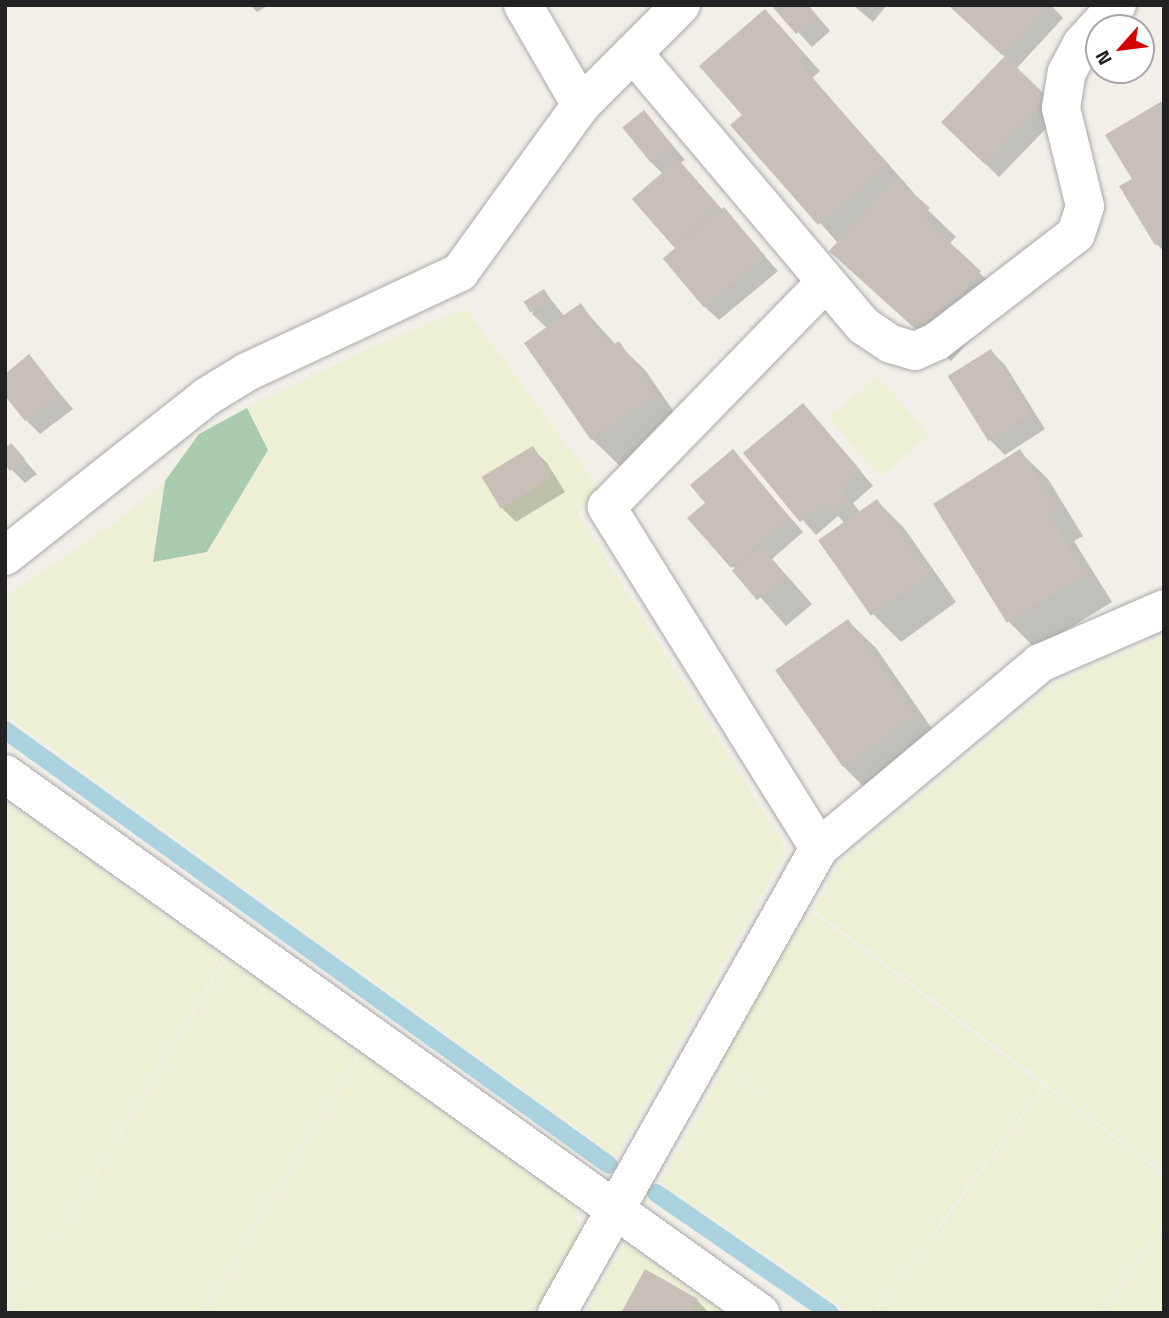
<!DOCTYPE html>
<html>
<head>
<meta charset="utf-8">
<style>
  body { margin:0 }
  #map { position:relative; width:1169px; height:1318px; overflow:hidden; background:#f2efe9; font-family:"Titillium Web",sans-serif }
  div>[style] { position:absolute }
  .farmland>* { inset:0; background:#eef0d5; transform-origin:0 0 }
  .cemetery>* { inset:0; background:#aacbaf }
  .shadow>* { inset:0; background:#0003 }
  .stream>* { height:18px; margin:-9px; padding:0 9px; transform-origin:9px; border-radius:9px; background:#aad3df }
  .building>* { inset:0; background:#c7bfb8; transform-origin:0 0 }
  .roads { filter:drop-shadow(0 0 2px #a9a9a9) drop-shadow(0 0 2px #a9a9a9) }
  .minor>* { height:38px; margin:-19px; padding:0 19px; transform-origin:19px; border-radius:19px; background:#fff }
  span { translate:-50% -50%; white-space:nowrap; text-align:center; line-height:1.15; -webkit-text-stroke:5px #fff; paint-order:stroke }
  .frame { position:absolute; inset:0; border:7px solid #222; pointer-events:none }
  .north { position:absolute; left:1085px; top:14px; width:70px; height:70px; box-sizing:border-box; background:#fff; border:2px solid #a7a7a7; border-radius:50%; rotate:242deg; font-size:19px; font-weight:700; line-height:28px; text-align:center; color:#222 }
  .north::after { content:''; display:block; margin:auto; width:24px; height:32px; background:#d40000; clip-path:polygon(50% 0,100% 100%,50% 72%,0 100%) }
</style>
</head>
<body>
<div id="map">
  <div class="farmland">
    <div style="clip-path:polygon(465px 308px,598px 487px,578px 514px,787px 850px,616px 1157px,5px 715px,5px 596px,124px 516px,163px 483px,152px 562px,207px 553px,269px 449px,248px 407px,355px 355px)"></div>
    <div style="left:877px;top:376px;width:78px;height:64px;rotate:49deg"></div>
    <div style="clip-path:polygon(1164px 636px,1164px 1173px,814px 910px,838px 864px,1053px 684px)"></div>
    <div style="clip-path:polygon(5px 802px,224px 958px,11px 1313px,5px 1313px)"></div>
    <div style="left:812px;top:912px;width:289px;height:175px;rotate:37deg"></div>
    <div style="clip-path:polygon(226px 959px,358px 1054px,202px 1313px,12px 1313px)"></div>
    <div style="clip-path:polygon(360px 1054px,574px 1207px,580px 1233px,534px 1313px,204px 1313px)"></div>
    <div style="clip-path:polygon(725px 1066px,939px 1226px,874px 1313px,850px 1313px,660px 1182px)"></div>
    <div style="clip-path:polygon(1045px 1086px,1164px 1176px,1164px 1225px,1098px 1313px,876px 1313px)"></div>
    <div style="clip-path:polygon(1164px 1228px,1164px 1313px,1101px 1313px)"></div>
    <div style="clip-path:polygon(625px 1243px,723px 1313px,584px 1313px)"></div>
  </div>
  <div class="cemetery">
    <div style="clip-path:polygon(247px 408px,268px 450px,207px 552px,153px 562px,165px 481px,199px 434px)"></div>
  </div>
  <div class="shadow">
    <div style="clip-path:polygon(250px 5px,269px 5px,257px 12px)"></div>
    <div style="clip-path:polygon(773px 5px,808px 5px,830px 31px,812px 47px)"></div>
    <div style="clip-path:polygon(853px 5px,887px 5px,873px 22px)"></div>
    <div style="clip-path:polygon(950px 5px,1051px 5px,1063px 18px,1016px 69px,1061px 113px,999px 177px,943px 122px,1006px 58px)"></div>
    <div style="clip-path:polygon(779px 25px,820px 71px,812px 78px,914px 193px,912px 195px,956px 237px,949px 244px,1007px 299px,951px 361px,832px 251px,838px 243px,733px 125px,744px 115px)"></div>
    <div style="clip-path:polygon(1164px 102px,1164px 251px,1156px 244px,1134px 179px)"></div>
    <div style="clip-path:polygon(644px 112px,685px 160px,680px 163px,778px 271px,719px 320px,705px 307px,673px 245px,663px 174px,651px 162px)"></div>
    <div style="clip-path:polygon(544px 291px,565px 317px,581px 306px,616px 345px,618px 344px,646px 371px,682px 424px,620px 466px,592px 439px,548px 329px,532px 314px)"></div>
    <div style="clip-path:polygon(991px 351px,1005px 365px,1045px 429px,1005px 455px,991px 441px)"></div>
    <div style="clip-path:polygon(29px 357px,73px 409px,40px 434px,26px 420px)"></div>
    <div style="clip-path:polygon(816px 419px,873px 486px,853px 503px,860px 512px,877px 501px,904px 528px,956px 602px,901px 642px,873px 614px,845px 523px,838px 516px,816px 535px,745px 454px)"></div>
    <div style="clip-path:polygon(11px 445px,37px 474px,25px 483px,11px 469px)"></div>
    <div style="clip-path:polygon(533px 449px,547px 463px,565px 492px,516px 522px,502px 508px)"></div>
    <div style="clip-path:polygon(733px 452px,803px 532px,772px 559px,812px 604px,786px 626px,690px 518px,707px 504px)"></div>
    <div style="clip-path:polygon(1020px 452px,1048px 479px,1083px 536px,1074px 541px,1112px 602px,1036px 649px,1009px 622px)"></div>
    <div style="clip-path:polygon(848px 621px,876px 648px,942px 743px,870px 793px,843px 766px)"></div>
    <div style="clip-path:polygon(697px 1300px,709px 1313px,623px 1313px)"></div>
  </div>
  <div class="stream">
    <div style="left:5px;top:730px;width:744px;rotate:35.76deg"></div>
    <div style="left:656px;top:1193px;width:211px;rotate:34.6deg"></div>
  </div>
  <div class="building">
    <div style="clip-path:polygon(771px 5px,808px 5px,817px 16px,796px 34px)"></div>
    <div style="clip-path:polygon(948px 5px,1048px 5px,1002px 55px)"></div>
    <div style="clip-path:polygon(765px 9px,807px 57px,800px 63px,888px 165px,818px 225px,730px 125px,742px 115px,699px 66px)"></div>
    <div style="left:1005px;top:56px;width:60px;height:92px;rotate:44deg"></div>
    <div style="clip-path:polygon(1164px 100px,1164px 240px,1155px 245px,1119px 186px,1132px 179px,1105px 135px)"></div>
    <div style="left:644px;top:110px;width:45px;height:28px;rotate:51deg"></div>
    <div style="left:678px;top:159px;width:62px;height:61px;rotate:49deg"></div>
    <div style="clip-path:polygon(896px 178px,930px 208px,922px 217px,981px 271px,922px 335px,829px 251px)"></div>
    <div style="left:724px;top:207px;width:64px;height:80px;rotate:50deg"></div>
    <div style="left:544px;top:289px;width:13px;height:24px;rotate:58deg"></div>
    <div style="clip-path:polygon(581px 303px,610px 347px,619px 341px,656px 395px,591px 440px,524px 343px)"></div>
    <div style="left:991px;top:349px;width:77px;height:51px;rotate:58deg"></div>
    <div style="clip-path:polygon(29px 354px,60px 394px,25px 421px,5px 396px,5px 374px)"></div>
    <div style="clip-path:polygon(803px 403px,861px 471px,840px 488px,848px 498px,831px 512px,823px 503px,800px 522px,743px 453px)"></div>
    <div style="clip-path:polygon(11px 443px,25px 459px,10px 471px,5px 464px,5px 448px)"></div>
    <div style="left:533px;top:446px;width:37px;height:60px;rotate:59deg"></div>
    <div style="clip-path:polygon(733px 449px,790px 518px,731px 568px,687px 518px,705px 503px,690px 485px)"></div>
    <div style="clip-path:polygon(1020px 449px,1057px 508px,1048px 514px,1086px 574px,1007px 623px,933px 504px)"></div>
    <div style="left:877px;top:499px;width:92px;height:72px;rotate:55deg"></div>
    <div style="left:761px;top:546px;width:39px;height:38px;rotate:50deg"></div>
    <div style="left:848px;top:619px;width:118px;height:89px;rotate:55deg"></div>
    <div style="clip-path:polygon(645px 1269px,698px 1299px,691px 1313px,621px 1313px)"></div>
  </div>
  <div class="roads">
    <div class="minor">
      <div style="left:523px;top:5px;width:116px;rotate:59.9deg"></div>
      <div style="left:633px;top:53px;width:358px;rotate:49.8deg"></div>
      <div style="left:864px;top:326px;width:32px;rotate:34deg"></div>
      <div style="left:891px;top:344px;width:25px;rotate:16deg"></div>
      <div style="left:915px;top:351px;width:24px;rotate:-24deg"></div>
      <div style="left:937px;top:341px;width:175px;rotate:-37.6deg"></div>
      <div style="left:1076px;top:234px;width:29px;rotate:-72deg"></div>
      <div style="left:1085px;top:206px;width:101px;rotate:-103.8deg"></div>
      <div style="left:1061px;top:108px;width:36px;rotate:-81deg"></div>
      <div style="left:1067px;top:72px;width:32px;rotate:-62deg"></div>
      <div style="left:1082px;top:44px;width:52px;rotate:-48.1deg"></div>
      <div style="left:5px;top:556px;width:256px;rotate:-38.3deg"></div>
      <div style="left:206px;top:397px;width:48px;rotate:-31.4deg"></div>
      <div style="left:247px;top:372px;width:235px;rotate:-25.1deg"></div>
      <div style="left:460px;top:272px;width:206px;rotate:-54.1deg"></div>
      <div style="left:581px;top:105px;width:141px;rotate:-45deg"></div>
      <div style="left:5px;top:774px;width:928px;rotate:35.52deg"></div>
      <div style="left:819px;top:848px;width:402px;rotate:-121.9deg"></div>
      <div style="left:607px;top:507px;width:313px;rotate:-45.8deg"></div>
      <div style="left:557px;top:1313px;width:534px;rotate:-60.6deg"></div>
      <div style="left:819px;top:848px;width:288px;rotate:-39.9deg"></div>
      <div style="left:1040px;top:663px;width:135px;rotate:-23.5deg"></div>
    </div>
  </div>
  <div class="frame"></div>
  <div class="north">N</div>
</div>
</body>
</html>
